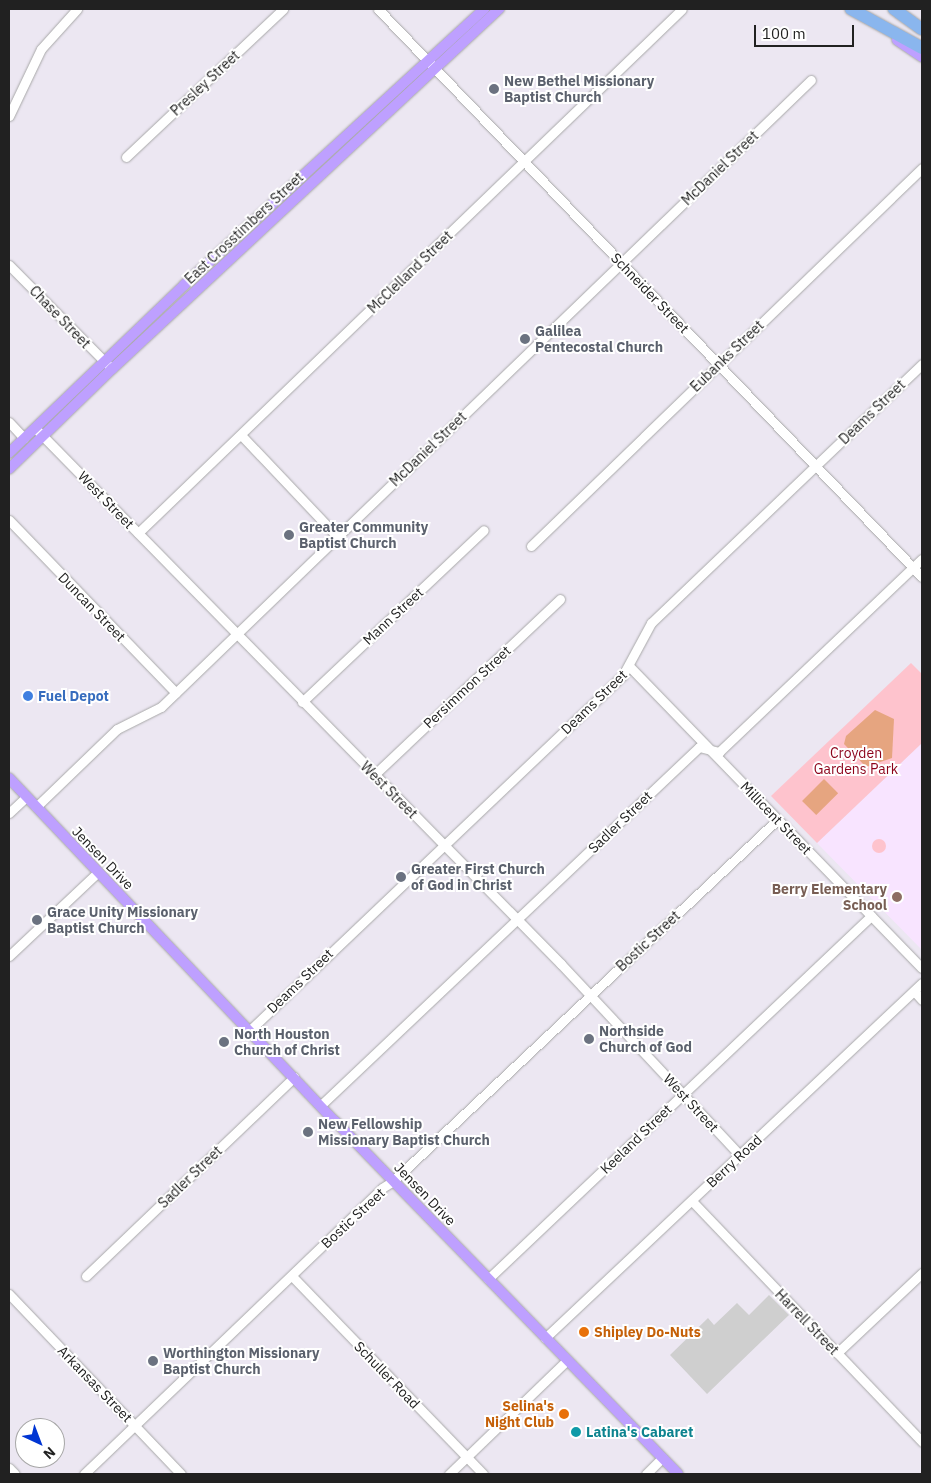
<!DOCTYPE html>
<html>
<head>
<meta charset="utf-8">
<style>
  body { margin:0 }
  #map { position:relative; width:931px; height:1483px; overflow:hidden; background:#ece7f2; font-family:"IBM Plex Sans",sans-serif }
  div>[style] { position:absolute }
  .education>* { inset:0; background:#f8e4ff }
  .religious>* { inset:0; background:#cfcfcf }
  .park>* { inset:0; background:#fec3cd }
  .round { border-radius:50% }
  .pitch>* { inset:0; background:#e6a580; transform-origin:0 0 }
  .roads { filter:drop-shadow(0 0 1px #a8a8a8) drop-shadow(0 0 1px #a8a8a8) }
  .minor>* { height:9px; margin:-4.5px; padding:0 4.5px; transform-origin:4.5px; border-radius:4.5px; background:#fff }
  .major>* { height:10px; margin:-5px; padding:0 5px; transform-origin:5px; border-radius:5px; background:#bea0ff }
  .highway>* { height:12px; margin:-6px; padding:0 6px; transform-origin:6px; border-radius:6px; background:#8ab6ee }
  .dots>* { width:14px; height:14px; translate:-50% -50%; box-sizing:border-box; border:2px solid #fff; border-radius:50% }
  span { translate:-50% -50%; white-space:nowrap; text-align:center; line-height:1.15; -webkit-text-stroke:4px #fff; paint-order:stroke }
  .worship-label { font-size:14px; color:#5b616d; font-weight:700 }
  .left { translate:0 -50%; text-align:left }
  .street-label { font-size:14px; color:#212121 }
  .shop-label { font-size:14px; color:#366cbe; font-weight:700 }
  .park-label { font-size:14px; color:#8c031a }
  .education-label { font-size:14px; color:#785e54; font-weight:700 }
  .right { translate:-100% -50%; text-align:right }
  .food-label { font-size:14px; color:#c56008; font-weight:700 }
  .culture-label { font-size:14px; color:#0d838f; font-weight:700 }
  .frame { position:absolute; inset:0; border:10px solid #212121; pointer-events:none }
  .north { position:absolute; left:15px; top:1418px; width:50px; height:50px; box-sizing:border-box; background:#fff; border:1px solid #a6a6a6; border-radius:50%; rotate:137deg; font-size:14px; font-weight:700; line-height:20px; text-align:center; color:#212121 }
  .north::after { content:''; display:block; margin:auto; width:18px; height:22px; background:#0035d3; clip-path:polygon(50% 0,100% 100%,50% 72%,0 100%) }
  .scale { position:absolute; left:754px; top:25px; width:100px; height:22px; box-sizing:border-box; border:2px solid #212121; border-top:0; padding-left:6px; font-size:15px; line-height:18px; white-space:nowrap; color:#212121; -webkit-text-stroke:4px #fff; paint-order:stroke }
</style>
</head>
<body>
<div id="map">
  <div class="education">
    <div style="clip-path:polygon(922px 743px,922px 950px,817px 843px)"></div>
  </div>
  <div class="religious">
    <div style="clip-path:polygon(769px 1295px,789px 1315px,707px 1394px,670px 1355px,708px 1318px,714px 1325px,737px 1303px,749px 1315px)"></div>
  </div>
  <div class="park">
    <div style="clip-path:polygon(911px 663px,922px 674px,922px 743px,817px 843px,771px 796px)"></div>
    <div class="round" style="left:872px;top:839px;width:14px;height:14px"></div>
  </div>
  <div class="pitch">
    <div style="clip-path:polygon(875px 710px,894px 719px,892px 758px,866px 767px,844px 744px,846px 736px)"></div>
    <div style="left:824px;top:779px;width:20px;height:31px;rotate:45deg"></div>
  </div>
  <div class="roads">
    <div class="minor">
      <div style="left:378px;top:9px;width:786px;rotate:46.24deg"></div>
      <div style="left:9px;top:116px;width:74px;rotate:-64.5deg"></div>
      <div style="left:41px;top:49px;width:54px;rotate:-48deg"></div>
      <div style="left:126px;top:157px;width:216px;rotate:-43.3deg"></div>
      <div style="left:9px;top:265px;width:142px;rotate:45.3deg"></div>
      <div style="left:9px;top:422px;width:22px;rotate:47deg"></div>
      <div style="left:35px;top:428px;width:751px;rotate:45.54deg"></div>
      <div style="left:561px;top:964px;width:262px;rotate:46.9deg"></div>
      <div style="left:241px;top:435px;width:139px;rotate:46.5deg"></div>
      <div style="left:9px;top:520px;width:240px;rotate:46deg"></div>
      <div style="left:138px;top:533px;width:755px;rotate:-43.93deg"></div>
      <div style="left:531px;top:546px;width:544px;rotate:-44.03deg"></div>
      <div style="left:630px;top:667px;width:419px;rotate:45.9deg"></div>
      <div style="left:302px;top:702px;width:250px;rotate:-43.4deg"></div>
      <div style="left:374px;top:775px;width:256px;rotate:-43.4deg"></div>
      <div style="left:36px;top:807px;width:112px;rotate:-43.9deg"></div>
      <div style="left:117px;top:729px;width:49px;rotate:-26.6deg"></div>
      <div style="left:161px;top:707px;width:903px;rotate:-43.97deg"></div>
      <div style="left:9px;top:813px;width:23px;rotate:-43deg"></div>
      <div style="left:9px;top:956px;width:122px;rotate:-43.3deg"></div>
      <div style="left:914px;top:991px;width:12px;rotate:48deg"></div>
      <div style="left:250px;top:1030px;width:515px;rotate:-43.58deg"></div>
      <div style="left:623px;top:675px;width:59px;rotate:-61.7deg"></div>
      <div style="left:651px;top:623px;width:375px;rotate:-43.7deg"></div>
      <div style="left:321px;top:1105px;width:521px;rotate:-43.44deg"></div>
      <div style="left:699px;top:747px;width:21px;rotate:14deg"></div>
      <div style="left:719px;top:752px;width:280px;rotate:-43.6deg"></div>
      <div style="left:692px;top:1201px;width:333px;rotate:46.3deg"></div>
      <div style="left:86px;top:1276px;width:288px;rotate:-43.7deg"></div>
      <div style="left:292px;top:1276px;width:275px;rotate:46deg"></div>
      <div style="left:488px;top:1279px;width:528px;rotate:-43.46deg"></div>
      <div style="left:9px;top:1294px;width:249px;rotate:46.3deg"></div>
      <div style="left:545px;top:1338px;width:518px;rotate:-43.28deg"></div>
      <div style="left:837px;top:1353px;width:117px;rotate:-43.3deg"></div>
      <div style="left:9px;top:1468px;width:8px;rotate:45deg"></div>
      <div style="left:84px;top:1474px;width:413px;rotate:-43.8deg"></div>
      <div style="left:382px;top:1188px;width:13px;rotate:-32deg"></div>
      <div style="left:393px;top:1181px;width:527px;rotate:-43.23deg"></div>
      <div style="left:449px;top:1474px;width:163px;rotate:-44deg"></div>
      <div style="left:646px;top:1474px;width:23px;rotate:-45deg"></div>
    </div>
    <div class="major">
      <div style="left:897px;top:40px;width:30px;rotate:34deg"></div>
      <div style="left:9px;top:453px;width:243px;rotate:-43.8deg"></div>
      <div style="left:184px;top:285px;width:408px;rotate:-42.6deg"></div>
      <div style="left:9px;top:469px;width:144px;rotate:-44.2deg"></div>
      <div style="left:112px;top:369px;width:529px;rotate:-42.93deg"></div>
      <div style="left:9px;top:778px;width:473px;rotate:46.5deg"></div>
      <div style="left:335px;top:1121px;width:492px;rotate:45.8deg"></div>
    </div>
    <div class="highway">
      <div style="left:851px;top:9px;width:81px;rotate:28.8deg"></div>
      <div style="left:894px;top:9px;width:34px;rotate:36deg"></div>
    </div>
  </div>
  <div class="dots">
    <div style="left:494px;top:89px;background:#6b7280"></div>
    <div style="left:525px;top:339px;background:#6b7280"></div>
    <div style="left:289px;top:535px;background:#6b7280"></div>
    <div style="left:28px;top:696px;background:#3f7fe0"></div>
    <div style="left:401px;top:877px;background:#6b7280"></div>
    <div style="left:897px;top:897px;background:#8d6e63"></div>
    <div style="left:37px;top:920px;background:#6b7280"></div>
    <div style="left:589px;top:1039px;background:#6b7280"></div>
    <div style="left:224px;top:1042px;background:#6b7280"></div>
    <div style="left:308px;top:1132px;background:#6b7280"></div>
    <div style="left:584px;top:1332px;background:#e8710a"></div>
    <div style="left:153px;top:1361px;background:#6b7280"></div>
    <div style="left:564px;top:1414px;background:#e8710a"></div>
    <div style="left:576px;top:1432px;background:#0f9aa8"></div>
  </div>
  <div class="worship-label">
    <span class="left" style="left:504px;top:89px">New Bethel Missionary<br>Baptist Church</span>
    <span class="left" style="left:535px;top:339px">Galilea<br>Pentecostal Church</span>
    <span class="left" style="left:299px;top:535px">Greater Community<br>Baptist Church</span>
    <span class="left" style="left:411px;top:877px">Greater First Church<br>of God in Christ</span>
    <span class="left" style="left:47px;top:920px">Grace Unity Missionary<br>Baptist Church</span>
    <span class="left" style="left:599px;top:1039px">Northside<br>Church of God</span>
    <span class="left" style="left:234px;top:1042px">North Houston<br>Church of Christ</span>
    <span class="left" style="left:318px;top:1132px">New Fellowship<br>Missionary Baptist Church</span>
    <span class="left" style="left:163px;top:1361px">Worthington Missionary<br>Baptist Church</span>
  </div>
  <div class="street-label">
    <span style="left:205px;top:83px;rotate:-43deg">Presley Street</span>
    <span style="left:720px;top:168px;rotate:-44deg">McDaniel Street</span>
    <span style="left:244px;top:228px;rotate:-43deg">East Crosstimbers Street</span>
    <span style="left:410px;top:272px;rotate:-44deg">McClelland Street</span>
    <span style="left:650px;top:293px;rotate:46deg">Schneider Street</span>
    <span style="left:60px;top:317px;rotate:46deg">Chase Street</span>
    <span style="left:727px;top:356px;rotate:-44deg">Eubanks Street</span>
    <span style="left:872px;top:412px;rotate:-44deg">Deams Street</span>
    <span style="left:428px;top:449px;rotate:-44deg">McDaniel Street</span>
    <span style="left:106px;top:500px;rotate:46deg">West Street</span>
    <span style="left:92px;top:607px;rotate:46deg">Duncan Street</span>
    <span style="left:393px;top:616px;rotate:-43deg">Mann Street</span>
    <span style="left:467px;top:687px;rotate:-43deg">Persimmon Street</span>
    <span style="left:594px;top:702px;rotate:-44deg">Deams Street</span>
    <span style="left:389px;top:790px;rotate:45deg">West Street</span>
    <span style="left:776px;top:818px;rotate:46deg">Millicent Street</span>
    <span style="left:620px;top:822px;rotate:-44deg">Sadler Street</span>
    <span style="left:103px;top:858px;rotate:46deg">Jensen Drive</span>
    <span style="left:648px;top:941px;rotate:-43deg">Bostic Street</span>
    <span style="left:300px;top:981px;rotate:-44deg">Deams Street</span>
    <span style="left:691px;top:1103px;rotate:47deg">West Street</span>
    <span style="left:636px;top:1139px;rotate:-44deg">Keeland Street</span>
    <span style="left:734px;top:1161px;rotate:-43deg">Berry Road</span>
    <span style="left:190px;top:1177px;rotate:-44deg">Sadler Street</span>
    <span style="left:425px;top:1194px;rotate:46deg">Jensen Drive</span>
    <span style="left:353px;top:1218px;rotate:-43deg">Bostic Street</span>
    <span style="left:807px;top:1322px;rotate:46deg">Harrell Street</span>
    <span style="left:387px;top:1375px;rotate:46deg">Schuller Road</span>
    <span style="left:95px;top:1384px;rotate:46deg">Arkansas Street</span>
  </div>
  <div class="shop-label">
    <span class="left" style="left:38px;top:696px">Fuel Depot</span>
  </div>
  <div class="park-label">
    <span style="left:856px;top:761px">Croyden<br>Gardens Park</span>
  </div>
  <div class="education-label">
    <span class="right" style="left:887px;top:897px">Berry Elementary<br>School</span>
  </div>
  <div class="food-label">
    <span class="left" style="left:594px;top:1332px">Shipley Do-Nuts</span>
    <span class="right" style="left:554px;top:1414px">Selina's<br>Night Club</span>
  </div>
  <div class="culture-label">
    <span class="left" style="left:586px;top:1432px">Latina's Cabaret</span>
  </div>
  <div class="frame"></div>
  <div class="north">N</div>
  <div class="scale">100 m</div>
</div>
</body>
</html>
